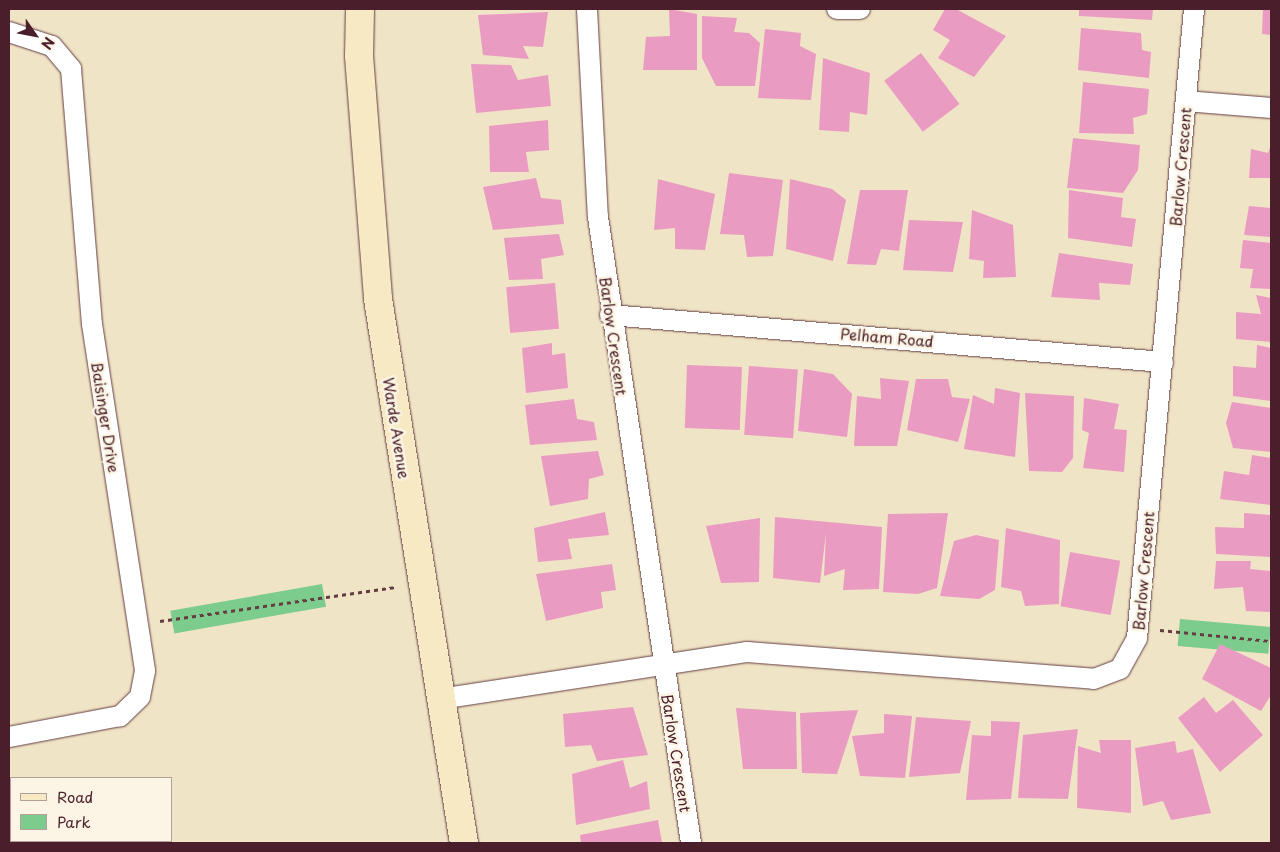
<!DOCTYPE html>
<html>
<head>
<meta charset="utf-8">
<style>
  body { margin:0 }
  #map { position:relative; width:1280px; height:852px; overflow:hidden; background:#f0e4c6; font-family:"Playpen Sans",sans-serif }
  div>[style] { position:absolute }
  .green>* { inset:0; background:#7ccc8d; transform-origin:0 0 }
  .building>* { inset:0; background:#ea9bc2; transform-origin:0 0 }
  .path>* { height:3px; margin-top:-1.5px; transform-origin:0; background:repeating-linear-gradient(90deg,#633d42 0 4px,transparent 0 8px) }
  .roads { filter:drop-shadow(0 0 1px #633d42) drop-shadow(0 0 1px #633d42) }
  .minor>* { height:20px; margin:-10px; padding:0 10px; transform-origin:10px; border-radius:10px; background:#fff }
  .secondary>* { height:28px; margin:-14px; padding:0 14px; transform-origin:14px; border-radius:14px; background:#f6e9c3 }
  span { translate:-50% -50%; white-space:nowrap; text-align:center; line-height:1.15; -webkit-text-stroke:5px #fcf5e5; paint-order:stroke }
  .street-label { font-size:15px; color:#4a1f2b }
  .frame { position:absolute; inset:0; border:10px solid #4a1f2b; pointer-events:none }
  .legend { position:absolute; left:10px; top:777px; width:162px; height:65px; box-sizing:border-box; background:#fcf5e5; border:1px solid #b59f9b; margin:0; padding:6px 9px; list-style:none; font-size:15px; color:#4a1f2b }
  .legend li { display:flex; align-items:center; gap:10px; height:25px }
  .legend b { width:25px; border:1px solid #b59f9b }
  .north { position:absolute; left:10px; top:10px; width:50px; height:50px; -webkit-text-stroke:4px #fcf5e5; paint-order:stroke; rotate:123deg; font-size:14px; font-weight:700; line-height:20px; text-align:center; color:#4a1f2b }
  .north::after { content:''; display:block; margin:auto; width:18px; height:22px; background:#4a1f2b; clip-path:polygon(50% 0,100% 100%,50% 72%,0 100%) }
</style>
</head>
<body>
<div id="map">
  <div class="green">
    <div style="left:322px;top:584px;width:23px;height:154px;rotate:80deg"></div>
    <div style="left:1180px;top:619px;width:91px;height:27px;rotate:5deg"></div>
  </div>
  <div class="building">
    <div style="clip-path:polygon(669px 9px,697px 14px,697px 70px,643px 70px,646px 37px,670px 36px)"></div>
    <div style="clip-path:polygon(945px 9px,956px 9px,1006px 36px,974px 77px,938px 58px,950px 40px,933px 30px)"></div>
    <div style="clip-path:polygon(1079px 9px,1153px 9px,1152px 20px,1079px 16px)"></div>
    <div style="clip-path:polygon(1263px 9px,1271px 9px,1271px 35px,1262px 34px)"></div>
    <div style="clip-path:polygon(548px 12px,543px 47px,523px 46px,529px 59px,483px 55px,478px 15px)"></div>
    <div style="clip-path:polygon(702px 16px,737px 18px,734px 32px,749px 33px,760px 43px,755px 86px,716px 86px,702px 58px)"></div>
    <div style="clip-path:polygon(1081px 28px,1141px 33px,1142px 50px,1151px 52px,1149px 78px,1078px 70px)"></div>
    <div style="clip-path:polygon(765px 29px,801px 33px,800px 46px,816px 54px,811px 100px,758px 98px)"></div>
    <div style="left:921px;top:53px;width:64px;height:46px;rotate:53deg"></div>
    <div style="clip-path:polygon(823px 58px,870px 73px,867px 115px,850px 112px,849px 132px,819px 130px)"></div>
    <div style="clip-path:polygon(471px 64px,511px 65px,518px 80px,548px 75px,551px 106px,476px 113px)"></div>
    <div style="clip-path:polygon(1083px 82px,1149px 89px,1147px 114px,1133px 118px,1134px 134px,1079px 133px)"></div>
    <div style="clip-path:polygon(548px 120px,549px 150px,526px 152px,529px 172px,490px 172px,489px 126px)"></div>
    <div style="clip-path:polygon(1073px 138px,1140px 145px,1138px 170px,1123px 193px,1067px 188px)"></div>
    <div style="clip-path:polygon(1271px 145px,1271px 178px,1249px 178px,1251px 149px,1268px 153px)"></div>
    <div style="clip-path:polygon(729px 173px,783px 180px,773px 256px,747px 257px,744px 235px,720px 234px)"></div>
    <div style="clip-path:polygon(536px 178px,541px 198px,561px 200px,564px 224px,493px 230px,483px 187px)"></div>
    <div style="clip-path:polygon(658px 179px,715px 194px,705px 250px,675px 249px,675px 228px,654px 230px)"></div>
    <div style="clip-path:polygon(790px 179px,832px 189px,846px 200px,833px 261px,786px 249px)"></div>
    <div style="clip-path:polygon(860px 190px,908px 190px,899px 251px,881px 249px,876px 265px,847px 264px)"></div>
    <div style="clip-path:polygon(1069px 190px,1123px 198px,1121px 217px,1136px 219px,1132px 247px,1068px 238px)"></div>
    <div style="clip-path:polygon(1249px 206px,1271px 208px,1271px 237px,1244px 235px)"></div>
    <div style="clip-path:polygon(972px 210px,1013px 225px,1016px 277px,983px 278px,984px 261px,969px 259px)"></div>
    <div style="clip-path:polygon(909px 220px,963px 222px,953px 272px,903px 270px)"></div>
    <div style="clip-path:polygon(559px 234px,564px 255px,541px 259px,543px 279px,509px 280px,504px 238px)"></div>
    <div style="clip-path:polygon(1243px 240px,1271px 243px,1271px 289px,1250px 288px,1253px 269px,1240px 268px)"></div>
    <div style="clip-path:polygon(1059px 253px,1133px 264px,1130px 285px,1099px 283px,1100px 300px,1051px 297px)"></div>
    <div style="left:555px;top:283px;width:46px;height:49px;rotate:85deg"></div>
    <div style="clip-path:polygon(1256px 295px,1271px 298px,1271px 342px,1236px 339px,1236px 312px,1261px 314px)"></div>
    <div style="clip-path:polygon(552px 343px,552px 355px,565px 353px,568px 388px,526px 393px,522px 348px)"></div>
    <div style="clip-path:polygon(1257px 345px,1271px 348px,1271px 401px,1233px 396px,1233px 366px,1256px 368px)"></div>
    <div style="left:687px;top:365px;width:55px;height:63px;rotate:2deg"></div>
    <div style="left:749px;top:366px;width:49px;height:69px;rotate:4deg"></div>
    <div style="clip-path:polygon(804px 369px,833px 374px,852px 394px,847px 437px,798px 431px)"></div>
    <div style="clip-path:polygon(880px 378px,909px 381px,897px 446px,854px 446px,857px 396px,881px 399px)"></div>
    <div style="clip-path:polygon(916px 379px,948px 379px,952px 397px,970px 399px,958px 442px,907px 430px)"></div>
    <div style="clip-path:polygon(995px 388px,1020px 393px,1015px 457px,964px 449px,973px 395px,994px 404px)"></div>
    <div style="clip-path:polygon(1025px 393px,1074px 396px,1073px 458px,1062px 472px,1029px 471px)"></div>
    <div style="clip-path:polygon(1084px 398px,1119px 404px,1114px 429px,1127px 430px,1124px 472px,1083px 468px,1089px 433px,1082px 430px)"></div>
    <div style="clip-path:polygon(574px 399px,577px 419px,594px 422px,597px 440px,530px 445px,525px 405px)"></div>
    <div style="clip-path:polygon(1232px 402px,1271px 408px,1271px 452px,1233px 448px,1226px 423px)"></div>
    <div style="clip-path:polygon(598px 451px,604px 475px,589px 479px,588px 499px,550px 506px,541px 456px)"></div>
    <div style="clip-path:polygon(1252px 455px,1271px 458px,1271px 505px,1220px 499px,1224px 471px,1249px 475px)"></div>
    <div style="clip-path:polygon(605px 512px,609px 535px,568px 539px,572px 559px,538px 562px,534px 528px)"></div>
    <div style="clip-path:polygon(948px 513px,937px 588px,918px 594px,883px 592px,888px 514px)"></div>
    <div style="clip-path:polygon(1244px 513px,1271px 515px,1271px 557px,1216px 554px,1215px 527px,1244px 528px)"></div>
    <div style="clip-path:polygon(775px 517px,882px 527px,879px 589px,843px 590px,845px 569px,824px 576px,826px 533px,820px 583px,773px 578px)"></div>
    <div style="clip-path:polygon(760px 518px,759px 582px,721px 583px,706px 526px)"></div>
    <div style="clip-path:polygon(1006px 528px,1060px 540px,1059px 604px,1025px 606px,1021px 591px,1001px 587px)"></div>
    <div style="clip-path:polygon(976px 535px,999px 540px,995px 590px,979px 599px,940px 596px,954px 541px)"></div>
    <div style="left:1070px;top:552px;width:51px;height:55px;rotate:10deg"></div>
    <div style="clip-path:polygon(1216px 561px,1251px 561px,1250px 569px,1271px 571px,1271px 612px,1246px 611px,1243px 587px,1214px 589px)"></div>
    <div style="clip-path:polygon(612px 564px,616px 590px,601px 592px,603px 608px,546px 621px,536px 574px)"></div>
    <div style="clip-path:polygon(1220px 644px,1271px 668px,1271px 695px,1261px 711px,1202px 679px)"></div>
    <div style="clip-path:polygon(1204px 697px,1216px 713px,1233px 700px,1263px 735px,1220px 772px,1178px 718px)"></div>
    <div style="clip-path:polygon(633px 707px,648px 755px,597px 761px,591px 745px,565px 747px,563px 714px)"></div>
    <div style="clip-path:polygon(736px 708px,796px 712px,797px 769px,743px 769px)"></div>
    <div style="clip-path:polygon(858px 710px,837px 774px,802px 773px,800px 713px)"></div>
    <div style="clip-path:polygon(884px 714px,912px 716px,905px 778px,860px 776px,852px 736px,884px 733px)"></div>
    <div style="clip-path:polygon(916px 717px,971px 721px,960px 773px,909px 777px)"></div>
    <div style="clip-path:polygon(991px 721px,1020px 722px,1011px 799px,966px 800px,972px 735px,991px 736px)"></div>
    <div style="clip-path:polygon(1078px 729px,1068px 799px,1018px 798px,1023px 735px)"></div>
    <div style="clip-path:polygon(1099px 740px,1131px 740px,1131px 813px,1077px 808px,1078px 746px,1101px 753px)"></div>
    <div style="clip-path:polygon(1175px 741px,1177px 753px,1193px 749px,1211px 813px,1171px 820px,1163px 801px,1143px 806px,1135px 748px)"></div>
    <div style="clip-path:polygon(623px 760px,630px 788px,647px 781px,650px 809px,576px 825px,572px 774px)"></div>
    <div style="clip-path:polygon(658px 820px,662px 843px,581px 843px,580px 835px)"></div>
  </div>
  <div class="path">
    <div style="left:160px;top:621px;width:238px;rotate:-8.2deg"></div>
    <div style="left:1160px;top:630px;width:112px;rotate:5.7deg"></div>
  </div>
  <div class="roads">
    <div class="minor">
      <div style="left:587px;top:9px;width:208px;rotate:87deg"></div>
      <div style="left:598px;top:217px;width:633px;rotate:81.55deg"></div>
      <div style="left:837px;top:9px;width:23px"></div>
      <div style="left:9px;top:32px;width:45px;rotate:18deg"></div>
      <div style="left:52px;top:46px;width:30px;rotate:50deg"></div>
      <div style="left:71px;top:69px;width:256px;rotate:85.3deg"></div>
      <div style="left:92px;top:324px;width:351px;rotate:81.3deg"></div>
      <div style="left:145px;top:671px;width:26px;rotate:101deg"></div>
      <div style="left:140px;top:697px;width:28px;rotate:136deg"></div>
      <div style="left:120px;top:716px;width:113px;rotate:169.3deg"></div>
      <div style="left:1186px;top:101px;width:85px;rotate:4.7deg"></div>
      <div style="left:610px;top:315px;width:555px;rotate:4.86deg"></div>
      <div style="left:440px;top:699px;width:311px;rotate:-8.7deg"></div>
      <div style="left:747px;top:652px;width:348px;rotate:4.4deg"></div>
      <div style="left:1094px;top:679px;width:28px;rotate:-21deg"></div>
      <div style="left:1120px;top:669px;width:35px;rotate:-61deg"></div>
      <div style="left:1137px;top:638px;width:632px;rotate:-84.82deg"></div>
    </div>
    <div class="secondary">
      <div style="left:360px;top:9px;width:47px;rotate:91.2deg"></div>
      <div style="left:359px;top:56px;width:244px;rotate:85.5deg"></div>
      <div style="left:378px;top:299px;width:551px;rotate:81.02deg"></div>
    </div>
  </div>
  <div class="street-label">
    <span style="left:1180px;top:167px;rotate:-85deg">Barlow Crescent</span>
    <span style="left:614px;top:336px;rotate:82deg">Barlow Crescent</span>
    <span style="left:887px;top:337px;rotate:5deg">Pelham Road</span>
    <span style="left:106px;top:417px;rotate:81deg">Baisinger Drive</span>
    <span style="left:397px;top:428px;rotate:81deg">Warde Avenue</span>
    <span style="left:1143px;top:571px;rotate:-85deg">Barlow Crescent</span>
    <span style="left:677px;top:753px;rotate:81deg">Barlow Crescent</span>
  </div>
  <div class="frame"></div>
  <ul class="legend">
  <li><b style="height:6px;background:#f6e9c3"></b>Road</li>
  <li><b style="height:14px;background:#7ccc8d"></b>Park</li>
  </ul>
  <div class="north">N</div>
</div>
</body>
</html>
